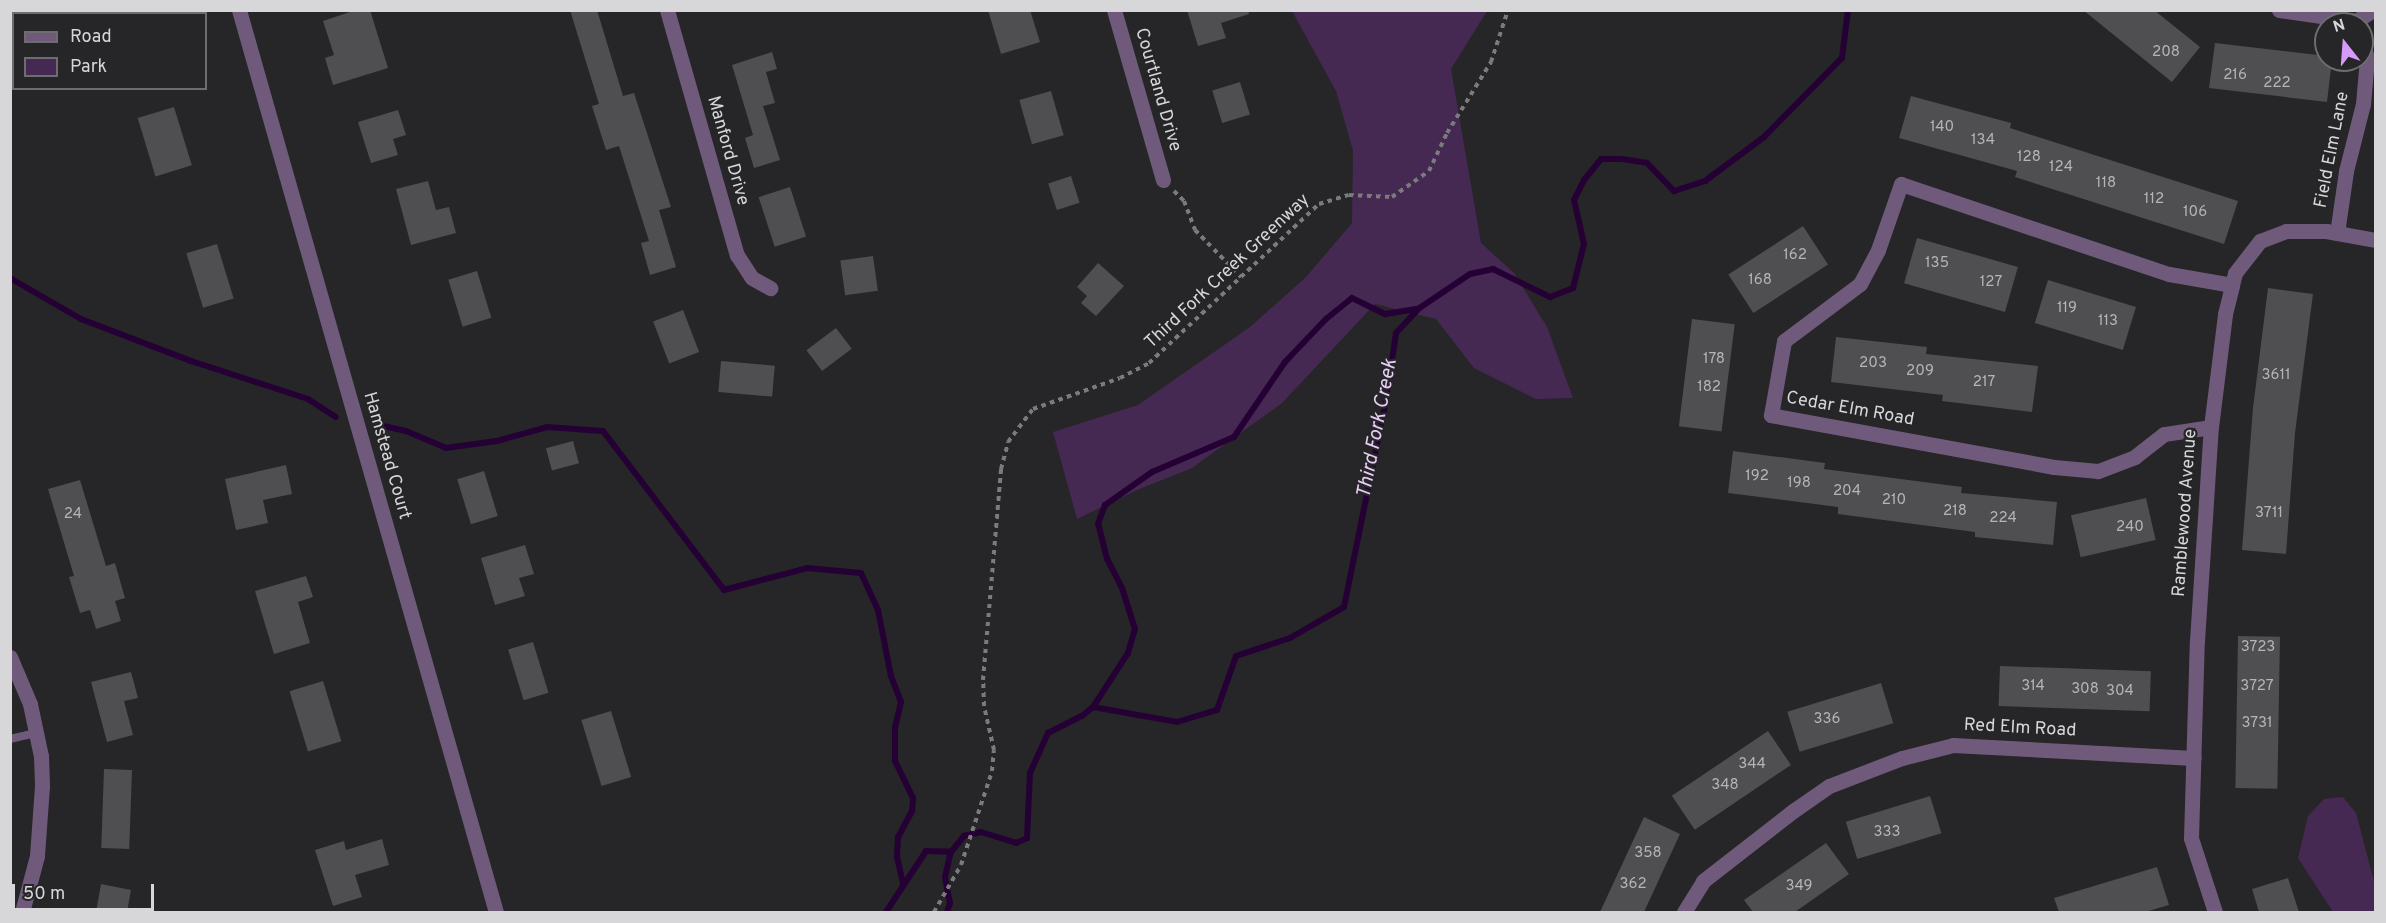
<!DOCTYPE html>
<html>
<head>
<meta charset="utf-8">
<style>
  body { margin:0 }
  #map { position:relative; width:2386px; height:923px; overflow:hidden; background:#262527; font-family:Overpass,sans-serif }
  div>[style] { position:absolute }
  .green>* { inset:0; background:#452953 }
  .stream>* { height:6px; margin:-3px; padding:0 3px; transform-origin:3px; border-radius:3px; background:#250034 }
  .building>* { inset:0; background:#4f4e50; transform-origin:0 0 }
  .path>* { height:4px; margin-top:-2px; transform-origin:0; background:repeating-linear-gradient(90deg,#7b7a7c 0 4.5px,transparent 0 9px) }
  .service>* { height:8px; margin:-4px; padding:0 4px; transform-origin:4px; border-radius:4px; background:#6f5a7b }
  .minor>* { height:15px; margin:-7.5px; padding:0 7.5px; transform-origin:7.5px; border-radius:7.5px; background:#6f5a7b }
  span { translate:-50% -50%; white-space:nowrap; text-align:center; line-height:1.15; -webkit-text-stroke:4.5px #262527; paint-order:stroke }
  .number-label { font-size:15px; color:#b5b4b6 }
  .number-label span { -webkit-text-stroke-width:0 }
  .street-label { font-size:18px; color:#d7d6d8 }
  .water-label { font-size:20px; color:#e8cef7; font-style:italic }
  .frame { position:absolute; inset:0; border:12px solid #d7d6d8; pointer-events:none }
  .legend { position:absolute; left:12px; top:12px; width:195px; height:78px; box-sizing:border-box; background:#262527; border:2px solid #6d6c6e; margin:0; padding:8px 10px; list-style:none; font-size:18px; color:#d7d6d8 }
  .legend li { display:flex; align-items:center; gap:12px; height:30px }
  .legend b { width:30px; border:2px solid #6d6c6e }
  .north { position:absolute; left:2314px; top:12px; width:60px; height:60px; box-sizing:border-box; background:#262527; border:2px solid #6d6c6e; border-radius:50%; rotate:343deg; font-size:16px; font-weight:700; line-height:24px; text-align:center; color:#d7d6d8 }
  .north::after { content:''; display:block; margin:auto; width:21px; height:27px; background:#d89af8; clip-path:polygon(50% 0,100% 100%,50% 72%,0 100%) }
  .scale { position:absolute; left:12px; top:884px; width:142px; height:27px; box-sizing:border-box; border:3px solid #d7d6d8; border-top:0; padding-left:8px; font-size:18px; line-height:21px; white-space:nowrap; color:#d7d6d8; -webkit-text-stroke:4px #262527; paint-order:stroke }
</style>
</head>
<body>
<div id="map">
  <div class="green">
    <div style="clip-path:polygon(1292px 11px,1487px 11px,1451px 69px,1481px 243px,1514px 273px,1547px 327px,1573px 398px,1536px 399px,1474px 368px,1436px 319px,1375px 304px,1282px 403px,1192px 468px,1137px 490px,1077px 519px,1053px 432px,1138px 405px,1250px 327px,1306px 277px,1352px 223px,1353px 151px,1336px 91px)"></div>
    <div style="clip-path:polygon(2343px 797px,2356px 813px,2375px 885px,2375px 912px,2333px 912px,2298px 858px,2308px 816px,2324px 799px)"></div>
  </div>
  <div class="stream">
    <div style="left:10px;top:278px;width:82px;rotate:30deg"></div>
    <div style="left:81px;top:319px;width:118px;rotate:20.9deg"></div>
    <div style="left:191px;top:361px;width:123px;rotate:18deg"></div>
    <div style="left:308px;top:399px;width:33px;rotate:33deg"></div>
    <div style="left:375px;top:424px;width:32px;rotate:13deg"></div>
    <div style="left:406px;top:431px;width:43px;rotate:23deg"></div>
    <div style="left:446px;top:448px;width:51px;rotate:-7.8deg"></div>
    <div style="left:497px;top:441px;width:52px;rotate:-15.6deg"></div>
    <div style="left:547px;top:427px;width:56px;rotate:4.1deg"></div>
    <div style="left:603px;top:431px;width:200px;rotate:52.7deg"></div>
    <div style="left:724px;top:590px;width:86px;rotate:-14.8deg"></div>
    <div style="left:807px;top:568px;width:54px;rotate:5.3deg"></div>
    <div style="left:861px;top:573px;width:41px;rotate:65.3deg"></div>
    <div style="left:878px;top:610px;width:67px;rotate:78.9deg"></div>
    <div style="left:891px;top:676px;width:28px;rotate:69deg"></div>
    <div style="left:901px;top:702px;width:26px;rotate:103deg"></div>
    <div style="left:895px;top:727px;width:34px;rotate:90deg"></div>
    <div style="left:895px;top:761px;width:41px;rotate:64.1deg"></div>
    <div style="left:913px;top:798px;width:13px;rotate:94deg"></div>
    <div style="left:912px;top:811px;width:30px;rotate:118deg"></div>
    <div style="left:898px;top:837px;width:20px;rotate:93deg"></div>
    <div style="left:897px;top:857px;width:27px;rotate:77deg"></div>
    <div style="left:1093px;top:707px;width:85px;rotate:10.1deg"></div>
    <div style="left:1177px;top:722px;width:42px;rotate:-16.7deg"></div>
    <div style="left:1217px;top:710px;width:57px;rotate:-70.6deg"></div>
    <div style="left:1236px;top:656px;width:57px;rotate:-18.4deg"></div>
    <div style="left:1290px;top:638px;width:62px;rotate:-29.9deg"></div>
    <div style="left:1344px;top:607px;width:205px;rotate:-78.5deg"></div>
    <div style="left:1385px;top:406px;width:74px;rotate:-81.4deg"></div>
    <div style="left:1396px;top:333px;width:33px;rotate:-47deg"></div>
    <div style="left:1418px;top:309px;width:63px;rotate:-33.9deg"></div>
    <div style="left:1470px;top:274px;width:24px;rotate:-12deg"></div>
    <div style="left:1493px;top:269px;width:64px;rotate:26.2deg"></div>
    <div style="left:1550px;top:297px;width:25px;rotate:-21deg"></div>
    <div style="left:1573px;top:288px;width:45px;rotate:-76deg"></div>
    <div style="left:1584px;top:244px;width:45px;rotate:-102.8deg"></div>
    <div style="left:1574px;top:200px;width:22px;rotate:-63deg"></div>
    <div style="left:1584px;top:180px;width:27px;rotate:-51deg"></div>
    <div style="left:1601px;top:159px;width:21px"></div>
    <div style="left:1622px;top:159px;width:25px;rotate:9deg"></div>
    <div style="left:1647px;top:163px;width:39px;rotate:46deg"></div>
    <div style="left:1674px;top:191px;width:33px;rotate:-18deg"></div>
    <div style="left:1705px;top:181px;width:74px;rotate:-36.7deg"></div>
    <div style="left:1764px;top:137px;width:111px;rotate:-45.4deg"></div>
    <div style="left:1842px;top:58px;width:48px;rotate:-82.9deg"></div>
    <div style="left:886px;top:912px;width:73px;rotate:-56.7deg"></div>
    <div style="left:926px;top:851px;width:25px;rotate:2deg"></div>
    <div style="left:947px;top:912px;width:9px;rotate:-72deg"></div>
    <div style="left:950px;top:903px;width:26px;rotate:-101deg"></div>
    <div style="left:945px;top:877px;width:26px;rotate:-77deg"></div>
    <div style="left:951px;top:852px;width:21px;rotate:-51deg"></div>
    <div style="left:964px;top:836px;width:17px;rotate:-13deg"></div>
    <div style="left:981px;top:832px;width:37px;rotate:17deg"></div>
    <div style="left:1016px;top:843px;width:12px;rotate:-24deg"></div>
    <div style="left:1027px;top:838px;width:65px;rotate:-87.4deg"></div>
    <div style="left:1030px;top:773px;width:44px;rotate:-65.8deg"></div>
    <div style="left:1048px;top:733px;width:38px;rotate:-27deg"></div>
    <div style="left:1082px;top:716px;width:14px;rotate:-39deg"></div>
    <div style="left:1093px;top:707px;width:64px;rotate:-57.1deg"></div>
    <div style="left:1128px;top:653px;width:25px;rotate:-74deg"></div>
    <div style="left:1135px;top:629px;width:43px;rotate:-107.6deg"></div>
    <div style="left:1122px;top:588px;width:33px;rotate:-117deg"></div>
    <div style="left:1107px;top:559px;width:36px;rotate:-104deg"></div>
    <div style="left:1098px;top:524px;width:20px;rotate:-70deg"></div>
    <div style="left:1105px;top:505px;width:57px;rotate:-35.1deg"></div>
    <div style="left:1152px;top:472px;width:89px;rotate:-23.1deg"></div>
    <div style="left:1234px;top:437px;width:91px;rotate:-55.8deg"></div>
    <div style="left:1285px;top:362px;width:59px;rotate:-46.4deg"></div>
    <div style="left:1326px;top:319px;width:33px;rotate:-39deg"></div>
    <div style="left:1352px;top:298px;width:37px;rotate:26deg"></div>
    <div style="left:1385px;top:314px;width:33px;rotate:-9deg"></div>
  </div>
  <div class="building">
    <div style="clip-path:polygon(356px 10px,370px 10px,388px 68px,333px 85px,325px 58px,334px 55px,323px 21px)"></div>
    <div style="clip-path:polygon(570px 10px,597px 10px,623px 96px,634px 93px,671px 207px,659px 210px,676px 267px,650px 275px,641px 243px,649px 241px,619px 146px,606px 150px,592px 106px,599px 104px)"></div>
    <div style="clip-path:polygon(988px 10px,1030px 10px,1040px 42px,1001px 54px)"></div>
    <div style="clip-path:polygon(1187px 10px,1248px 10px,1249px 14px,1221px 23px,1226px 38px,1198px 46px)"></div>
    <div style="clip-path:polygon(2083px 10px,2154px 10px,2200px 47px,2172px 82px)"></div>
    <div style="clip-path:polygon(2215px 43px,2326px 56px,2326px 60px,2332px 60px,2327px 102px,2209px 88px)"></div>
    <div style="clip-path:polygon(772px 52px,777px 69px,766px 72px,775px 103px,763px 106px,780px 160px,754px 168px,745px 138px,753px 135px,732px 65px)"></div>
    <div style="left:1240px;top:82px;width:34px;height:29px;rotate:73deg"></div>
    <div style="left:1051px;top:91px;width:46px;height:33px;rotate:74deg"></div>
    <div style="clip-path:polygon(1911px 96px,2011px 123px,2010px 128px,2238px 201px,2224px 244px,2015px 177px,2017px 171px,1899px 138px)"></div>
    <div style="left:174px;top:107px;width:61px;height:38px;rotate:73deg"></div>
    <div style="clip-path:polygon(398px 110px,406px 135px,393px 139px,398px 155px,371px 163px,358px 122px)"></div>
    <div style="left:1071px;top:176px;width:28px;height:24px;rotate:72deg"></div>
    <div style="clip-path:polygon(428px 181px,436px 210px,449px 207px,456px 233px,411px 245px,396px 189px)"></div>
    <div style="left:790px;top:187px;width:52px;height:33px;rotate:72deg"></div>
    <div style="left:1803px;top:226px;width:46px;height:89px;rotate:57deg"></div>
    <div style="left:1917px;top:238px;width:105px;height:47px;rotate:16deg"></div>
    <div style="left:217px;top:244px;width:57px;height:32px;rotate:73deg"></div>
    <div style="left:873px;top:256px;width:35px;height:33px;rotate:82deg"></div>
    <div style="clip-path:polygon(1098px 263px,1124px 286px,1096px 316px,1081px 303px,1087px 296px,1077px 287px)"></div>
    <div style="left:477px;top:271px;width:49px;height:30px;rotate:73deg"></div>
    <div style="left:2048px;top:280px;width:92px;height:45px;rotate:17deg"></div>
    <div style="clip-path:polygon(2268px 288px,2313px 294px,2295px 433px,2286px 554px,2242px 550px,2253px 408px)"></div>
    <div style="left:683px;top:310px;width:45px;height:32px;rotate:69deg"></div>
    <div style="left:1692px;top:319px;width:43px;height:108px;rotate:7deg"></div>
    <div style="left:836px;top:328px;width:26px;height:37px;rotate:53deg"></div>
    <div style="clip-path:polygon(1836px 337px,1927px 347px,1926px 354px,2038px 366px,2032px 412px,1942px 401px,1943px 395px,1831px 382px)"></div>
    <div style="left:721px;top:361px;width:54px;height:31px;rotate:5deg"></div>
    <div style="left:573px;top:441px;width:23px;height:28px;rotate:75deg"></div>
    <div style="clip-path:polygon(1733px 451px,1825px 463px,1824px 469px,1962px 487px,1961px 493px,2057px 502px,2053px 545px,1975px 537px,1975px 532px,1838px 514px,1838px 507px,1728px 493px)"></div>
    <div style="clip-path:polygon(286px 465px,292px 494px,263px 500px,268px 523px,236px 530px,225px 479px)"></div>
    <div style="left:484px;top:471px;width:47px;height:28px;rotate:73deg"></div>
    <div style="clip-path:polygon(80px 480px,106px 566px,115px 563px,125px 598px,115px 601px,121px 621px,96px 629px,90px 610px,80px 613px,69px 577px,74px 576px,48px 489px)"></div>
    <div style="left:2146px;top:498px;width:43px;height:77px;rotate:77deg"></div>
    <div style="clip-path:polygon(525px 545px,534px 574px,519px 578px,525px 596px,495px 605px,481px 558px)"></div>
    <div style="clip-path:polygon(306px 576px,313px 597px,298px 602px,310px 643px,274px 654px,255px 591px)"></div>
    <div style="left:2238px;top:636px;width:42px;height:152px;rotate:1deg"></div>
    <div style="left:533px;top:642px;width:53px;height:26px;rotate:73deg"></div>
    <div style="left:2000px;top:666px;width:151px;height:40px;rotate:2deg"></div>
    <div style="clip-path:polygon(131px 672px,138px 698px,124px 701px,133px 735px,107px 742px,91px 682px)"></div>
    <div style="left:323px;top:681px;width:63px;height:35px;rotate:73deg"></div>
    <div style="left:1881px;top:683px;width:42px;height:98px;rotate:73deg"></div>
    <div style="left:611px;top:711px;width:69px;height:31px;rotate:73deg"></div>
    <div style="left:1768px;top:731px;width:41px;height:116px;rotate:56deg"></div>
    <div style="left:104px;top:769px;width:28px;height:79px;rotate:2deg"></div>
    <div style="left:1930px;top:796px;width:39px;height:88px;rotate:73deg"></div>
    <div style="clip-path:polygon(1644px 817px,1680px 834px,1644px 912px,1600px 912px)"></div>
    <div style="clip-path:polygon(382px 839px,389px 865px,355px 875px,362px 897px,333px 906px,315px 850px,344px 841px,346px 850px)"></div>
    <div style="clip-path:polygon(1826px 843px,1849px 874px,1795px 912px,1753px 912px,1744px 900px)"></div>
    <div style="clip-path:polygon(2157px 867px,2169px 905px,2145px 912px,2059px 912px,2054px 898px)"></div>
    <div style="clip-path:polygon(2288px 878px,2299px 912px,2259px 912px,2252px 889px)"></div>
    <div style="clip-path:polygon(101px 884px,131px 890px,127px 912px,96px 912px)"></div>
  </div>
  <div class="path">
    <div style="left:1174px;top:191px;width:14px;rotate:45deg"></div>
    <div style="left:1184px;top:201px;width:31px;rotate:69deg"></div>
    <div style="left:1195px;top:230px;width:66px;rotate:45.6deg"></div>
    <div style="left:934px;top:912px;width:54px;rotate:-60.1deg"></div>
    <div style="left:961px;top:865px;width:99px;rotate:-71.7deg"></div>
    <div style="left:992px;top:771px;width:21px;rotate:-85deg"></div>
    <div style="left:994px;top:750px;width:45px;rotate:-102.8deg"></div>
    <div style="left:984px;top:706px;width:26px;rotate:-92deg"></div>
    <div style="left:983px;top:680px;width:212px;rotate:-85.1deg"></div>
    <div style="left:1001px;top:469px;width:28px;rotate:-75deg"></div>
    <div style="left:1008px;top:442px;width:41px;rotate:-52.9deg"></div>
    <div style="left:1033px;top:409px;width:92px;rotate:-19.6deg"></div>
    <div style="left:1120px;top:378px;width:33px;rotate:-27deg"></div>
    <div style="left:1149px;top:363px;width:233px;rotate:-43.1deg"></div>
    <div style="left:1319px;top:204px;width:31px;rotate:-17deg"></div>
    <div style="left:1349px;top:195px;width:43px;rotate:2.7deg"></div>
    <div style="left:1392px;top:197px;width:45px;rotate:-35.1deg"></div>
    <div style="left:1429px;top:171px;width:42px;rotate:-64.7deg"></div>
    <div style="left:1447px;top:133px;width:84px;rotate:-58.2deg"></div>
    <div style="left:1491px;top:62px;width:55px;rotate:-71.9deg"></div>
  </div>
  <div class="service">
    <div style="left:10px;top:739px;width:28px;rotate:-13deg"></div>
  </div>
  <div class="minor">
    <div style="left:239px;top:10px;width:938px;rotate:74.1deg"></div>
    <div style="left:667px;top:10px;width:255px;rotate:74.1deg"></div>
    <div style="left:737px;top:255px;width:27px;rotate:57deg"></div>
    <div style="left:752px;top:278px;width:21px;rotate:29deg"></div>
    <div style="left:1114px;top:10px;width:177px;rotate:73.9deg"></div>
    <div style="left:2279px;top:10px;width:78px;rotate:8.1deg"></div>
    <div style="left:2356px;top:21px;width:20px;rotate:-33deg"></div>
    <div style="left:2337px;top:233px;width:63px;rotate:-81.7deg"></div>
    <div style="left:2346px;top:171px;width:69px;rotate:-75.8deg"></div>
    <div style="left:2363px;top:104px;width:46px;rotate:-85deg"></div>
    <div style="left:2367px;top:58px;width:19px;rotate:-106deg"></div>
    <div style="left:2211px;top:427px;width:48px;rotate:171.5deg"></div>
    <div style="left:2164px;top:434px;width:37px;rotate:142deg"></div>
    <div style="left:2135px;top:457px;width:40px;rotate:159deg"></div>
    <div style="left:2098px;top:471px;width:44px;rotate:-174.8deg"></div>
    <div style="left:2054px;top:467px;width:288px;rotate:-169.6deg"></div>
    <div style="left:1771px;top:415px;width:75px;rotate:-80deg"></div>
    <div style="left:1784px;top:341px;width:95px;rotate:-36.9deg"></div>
    <div style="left:1860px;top:284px;width:38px;rotate:-62deg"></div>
    <div style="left:1878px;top:250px;width:70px;rotate:-70.8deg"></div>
    <div style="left:1901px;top:184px;width:283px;rotate:18.6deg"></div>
    <div style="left:2169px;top:274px;width:64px;rotate:9.9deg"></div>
    <div style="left:10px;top:657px;width:51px;rotate:66.9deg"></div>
    <div style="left:30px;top:704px;width:53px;rotate:78.1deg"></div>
    <div style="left:41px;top:756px;width:30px;rotate:88deg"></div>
    <div style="left:42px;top:786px;width:70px;rotate:94.1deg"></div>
    <div style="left:37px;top:856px;width:58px;rotate:105deg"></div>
    <div style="left:1684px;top:912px;width:36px;rotate:-58deg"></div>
    <div style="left:1703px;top:881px;width:114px;rotate:-37.9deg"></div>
    <div style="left:1793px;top:811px;width:44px;rotate:-34.8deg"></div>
    <div style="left:1829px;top:786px;width:78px;rotate:-21deg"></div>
    <div style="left:1902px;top:758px;width:53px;rotate:-14.3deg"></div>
    <div style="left:1953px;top:745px;width:241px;rotate:3.1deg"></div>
    <div style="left:2215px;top:912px;width:78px;rotate:-108deg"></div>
    <div style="left:2191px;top:838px;width:197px;rotate:-88.3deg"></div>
    <div style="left:2197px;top:641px;width:214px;rotate:-86.3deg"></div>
    <div style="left:2211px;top:427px;width:114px;rotate:-82.9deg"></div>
    <div style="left:2225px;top:314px;width:30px;rotate:-76deg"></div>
    <div style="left:2232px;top:285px;width:12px;rotate:-76deg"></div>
    <div style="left:2235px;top:273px;width:41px;rotate:-52deg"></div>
    <div style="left:2260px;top:241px;width:28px;rotate:-21deg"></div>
    <div style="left:2286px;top:231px;width:40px"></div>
    <div style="left:2326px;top:231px;width:51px;rotate:10.2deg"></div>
  </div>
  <div class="number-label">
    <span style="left:2166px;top:53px">208</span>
    <span style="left:2235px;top:76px">216</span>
    <span style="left:2277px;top:84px">222</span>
    <span style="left:1942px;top:128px">140</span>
    <span style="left:1983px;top:141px">134</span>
    <span style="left:2029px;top:158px">128</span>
    <span style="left:2061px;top:168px">124</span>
    <span style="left:2106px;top:184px">118</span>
    <span style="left:2154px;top:200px">112</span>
    <span style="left:2195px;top:213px">106</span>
    <span style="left:1795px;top:256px">162</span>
    <span style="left:1937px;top:264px">135</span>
    <span style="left:1760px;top:281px">168</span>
    <span style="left:1991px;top:283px">127</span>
    <span style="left:2067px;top:309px">119</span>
    <span style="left:2108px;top:322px">113</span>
    <span style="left:1714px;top:360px">178</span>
    <span style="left:1873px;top:364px">203</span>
    <span style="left:1920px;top:372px">209</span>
    <span style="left:2276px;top:376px">3611</span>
    <span style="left:1984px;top:383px">217</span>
    <span style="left:1709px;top:388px">182</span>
    <span style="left:1757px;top:477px">192</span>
    <span style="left:1799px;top:484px">198</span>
    <span style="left:1847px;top:492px">204</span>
    <span style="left:1894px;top:501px">210</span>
    <span style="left:1955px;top:512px">218</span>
    <span style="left:2269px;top:514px">3711</span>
    <span style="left:73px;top:515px">24</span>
    <span style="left:2003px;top:519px">224</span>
    <span style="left:2130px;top:528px">240</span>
    <span style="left:2258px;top:648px">3723</span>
    <span style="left:2033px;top:687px">314</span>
    <span style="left:2257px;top:687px">3727</span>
    <span style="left:2085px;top:690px">308</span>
    <span style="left:2120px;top:692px">304</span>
    <span style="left:1827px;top:720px">336</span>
    <span style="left:2257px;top:724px">3731</span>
    <span style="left:1752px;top:765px">344</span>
    <span style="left:1725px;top:786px">348</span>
    <span style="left:1887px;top:833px">333</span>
    <span style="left:1648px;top:854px">358</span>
    <span style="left:1633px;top:885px">362</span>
    <span style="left:1799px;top:887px">349</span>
  </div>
  <div class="street-label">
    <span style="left:1157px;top:90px;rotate:74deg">Courtland Drive</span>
    <span style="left:2333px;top:150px;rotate:-79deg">Field Elm Lane</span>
    <span style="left:727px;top:151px;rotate:74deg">Manford Drive</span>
    <span style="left:1228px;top:272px;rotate:-43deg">Third Fork Creek Greenway</span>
    <span style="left:1850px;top:410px;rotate:10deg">Cedar Elm Road</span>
    <span style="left:386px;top:456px;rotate:74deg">Hamstead Court</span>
    <span style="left:2186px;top:513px;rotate:-86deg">Ramblewood Avenue</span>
    <span style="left:2020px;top:729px;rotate:3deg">Red Elm Road</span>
  </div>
  <div class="water-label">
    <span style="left:1378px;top:429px;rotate:-79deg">Third Fork Creek</span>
  </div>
  <div class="frame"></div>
  <ul class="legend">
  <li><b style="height:8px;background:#6f5a7b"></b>Road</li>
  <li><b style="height:16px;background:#452953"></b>Park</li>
  </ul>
  <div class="north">N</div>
  <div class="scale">50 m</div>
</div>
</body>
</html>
